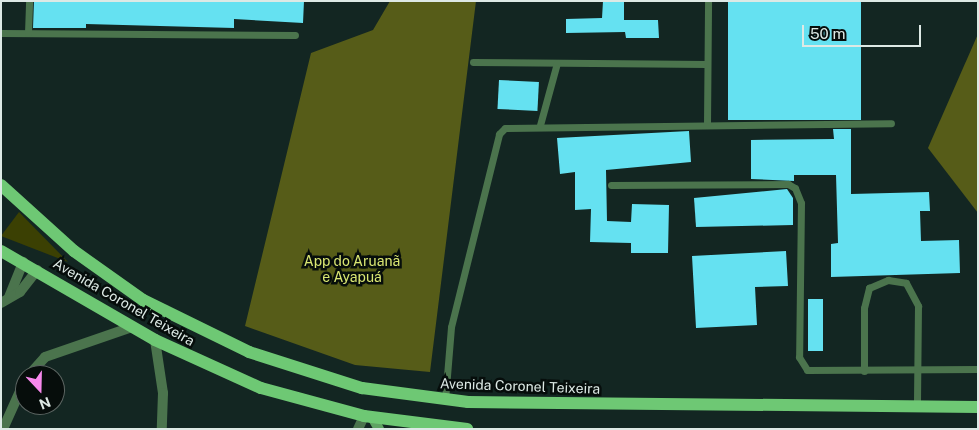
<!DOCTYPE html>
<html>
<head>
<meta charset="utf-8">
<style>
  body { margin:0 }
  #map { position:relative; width:979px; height:430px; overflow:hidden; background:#132622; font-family:"Public Sans",sans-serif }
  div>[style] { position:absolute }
  .green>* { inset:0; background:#3b4003 }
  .forest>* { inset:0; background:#565c18 }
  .building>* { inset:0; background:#65e1f1; transform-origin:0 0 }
  .lane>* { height:7px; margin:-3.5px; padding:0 3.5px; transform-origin:3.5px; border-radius:3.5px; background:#4b744d }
  .street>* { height:10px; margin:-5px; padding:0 5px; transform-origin:5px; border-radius:5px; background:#4b744d }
  .secondary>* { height:10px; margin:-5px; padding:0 5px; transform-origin:5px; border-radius:5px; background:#5fa363 }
  .primary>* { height:12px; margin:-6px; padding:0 6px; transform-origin:6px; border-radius:6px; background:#6ec874 }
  span { translate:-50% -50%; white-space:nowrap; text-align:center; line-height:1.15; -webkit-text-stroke:5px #060d0b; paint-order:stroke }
  .park-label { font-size:14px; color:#dae773 }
  .street-label { font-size:14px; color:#dde9e5 }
  .frame { position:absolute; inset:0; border:2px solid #dde9e5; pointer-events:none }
  .north { position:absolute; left:15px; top:365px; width:50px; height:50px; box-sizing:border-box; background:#060d0b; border:1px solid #5c6562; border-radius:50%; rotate:159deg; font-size:14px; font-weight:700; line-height:20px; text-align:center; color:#dde9e5 }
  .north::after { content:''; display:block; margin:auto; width:18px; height:22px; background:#f788ec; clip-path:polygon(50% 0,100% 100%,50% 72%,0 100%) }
  .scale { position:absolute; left:802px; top:25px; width:119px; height:22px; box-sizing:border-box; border:2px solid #dde9e5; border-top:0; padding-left:6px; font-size:15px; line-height:18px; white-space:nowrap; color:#dde9e5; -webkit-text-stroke:4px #060d0b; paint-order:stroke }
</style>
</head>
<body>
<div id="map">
  <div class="green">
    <div style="clip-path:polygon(19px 212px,68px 262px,1px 236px)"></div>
  </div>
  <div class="forest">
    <div style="clip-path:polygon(390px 1px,476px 1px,430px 372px,355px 365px,245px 326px,311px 53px,373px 30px)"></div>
    <div style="clip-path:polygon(978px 34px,978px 213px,928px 148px)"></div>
  </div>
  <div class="building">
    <div style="clip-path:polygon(34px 1px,304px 1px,303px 23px,234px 19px,234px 28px,86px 24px,86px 28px,33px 28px)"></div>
    <div style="clip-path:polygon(603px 1px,624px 1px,624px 20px,658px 20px,659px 38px,626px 38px,625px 32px,566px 33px,566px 19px,602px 18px)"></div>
    <div style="left:728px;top:1px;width:133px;height:119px"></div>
    <div style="left:499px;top:80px;width:40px;height:29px;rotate:3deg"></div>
    <div style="clip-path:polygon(833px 129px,851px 129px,851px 194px,929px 192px,930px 211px,920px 211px,921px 241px,959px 240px,960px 273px,831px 277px,831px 244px,838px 243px,836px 175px,794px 175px,794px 181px,751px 179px,751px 140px,834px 139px)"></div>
    <div style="clip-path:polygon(689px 131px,691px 162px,606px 170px,607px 221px,631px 222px,632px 204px,669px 205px,668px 253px,631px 253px,631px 243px,590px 242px,591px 209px,575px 210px,575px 172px,560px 174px,557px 138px)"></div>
    <div style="clip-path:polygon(787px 189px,793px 198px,793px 225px,696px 227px,694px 198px)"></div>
    <div style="clip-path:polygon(786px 251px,788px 286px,755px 287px,757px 325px,696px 328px,692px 256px)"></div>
    <div style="left:808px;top:299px;width:15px;height:52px"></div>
  </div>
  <div class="lane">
    <div style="left:1px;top:33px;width:294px;rotate:0.4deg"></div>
    <div style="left:28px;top:33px;width:32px;rotate:-88deg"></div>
    <div style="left:473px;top:62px;width:234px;rotate:0.5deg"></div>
    <div style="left:707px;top:124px;width:123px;rotate:-89.5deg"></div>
    <div style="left:540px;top:125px;width:64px;rotate:-74.7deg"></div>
    <div style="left:611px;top:185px;width:177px;rotate:-0.3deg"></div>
    <div style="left:788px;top:184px;width:8px;rotate:30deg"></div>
    <div style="left:795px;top:188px;width:16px;rotate:68deg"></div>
    <div style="left:801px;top:203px;width:154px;rotate:90.7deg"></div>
    <div style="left:799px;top:357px;width:15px;rotate:58deg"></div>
    <div style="left:807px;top:370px;width:171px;rotate:-0.3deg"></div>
    <div style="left:864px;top:371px;width:63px;rotate:-90deg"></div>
    <div style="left:864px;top:308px;width:21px;rotate:-76deg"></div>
    <div style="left:869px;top:288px;width:21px;rotate:-23deg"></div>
    <div style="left:888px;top:280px;width:18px;rotate:9deg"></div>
    <div style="left:906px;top:283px;width:26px;rotate:62deg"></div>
    <div style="left:918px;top:306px;width:100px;rotate:90.6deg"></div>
    <div style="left:445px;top:400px;width:73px;rotate:-85.3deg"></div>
    <div style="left:451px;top:327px;width:199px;rotate:-76deg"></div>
    <div style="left:499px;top:134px;width:8px;rotate:-45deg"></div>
    <div style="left:505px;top:128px;width:386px;rotate:-0.7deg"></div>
  </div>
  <div class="street">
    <div style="left:9px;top:297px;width:38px;rotate:-68deg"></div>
    <div style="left:1px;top:303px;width:22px;rotate:-30deg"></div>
    <div style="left:20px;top:292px;width:28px;rotate:-52deg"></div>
    <div style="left:155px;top:340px;width:54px;rotate:81.4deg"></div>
    <div style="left:163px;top:393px;width:36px;rotate:92deg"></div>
    <div style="left:29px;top:375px;width:24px;rotate:-48deg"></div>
    <div style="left:45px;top:357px;width:92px;rotate:-19deg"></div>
    <div style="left:3px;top:429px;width:54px;rotate:-65.8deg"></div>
    <div style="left:358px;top:429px;width:14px;rotate:-65deg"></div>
  </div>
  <div class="secondary">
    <div style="left:372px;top:417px;width:14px;rotate:60deg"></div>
  </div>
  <div class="primary">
    <div style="left:1px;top:185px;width:98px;rotate:42.1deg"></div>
    <div style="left:74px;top:251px;width:85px;rotate:35.4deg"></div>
    <div style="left:143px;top:300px;width:118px;rotate:26.1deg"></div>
    <div style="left:249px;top:352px;width:119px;rotate:17.7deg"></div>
    <div style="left:362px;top:388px;width:107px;rotate:7.5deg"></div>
    <div style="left:468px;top:402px;width:510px;rotate:0.56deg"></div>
    <div style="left:1px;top:251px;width:178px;rotate:30deg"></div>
    <div style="left:155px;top:340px;width:116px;rotate:24.4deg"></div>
    <div style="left:261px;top:388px;width:107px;rotate:15.2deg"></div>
    <div style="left:364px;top:416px;width:104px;rotate:7.2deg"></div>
  </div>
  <div class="park-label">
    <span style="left:352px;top:269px">App do Aruanã<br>e Ayapuá</span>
  </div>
  <div class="street-label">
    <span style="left:124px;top:302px;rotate:30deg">Avenida Coronel Teixeira</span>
    <span style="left:520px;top:386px;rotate:2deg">Avenida Coronel Teixeira</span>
  </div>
  <div class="frame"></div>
  <div class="north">N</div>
  <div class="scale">50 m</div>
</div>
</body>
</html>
